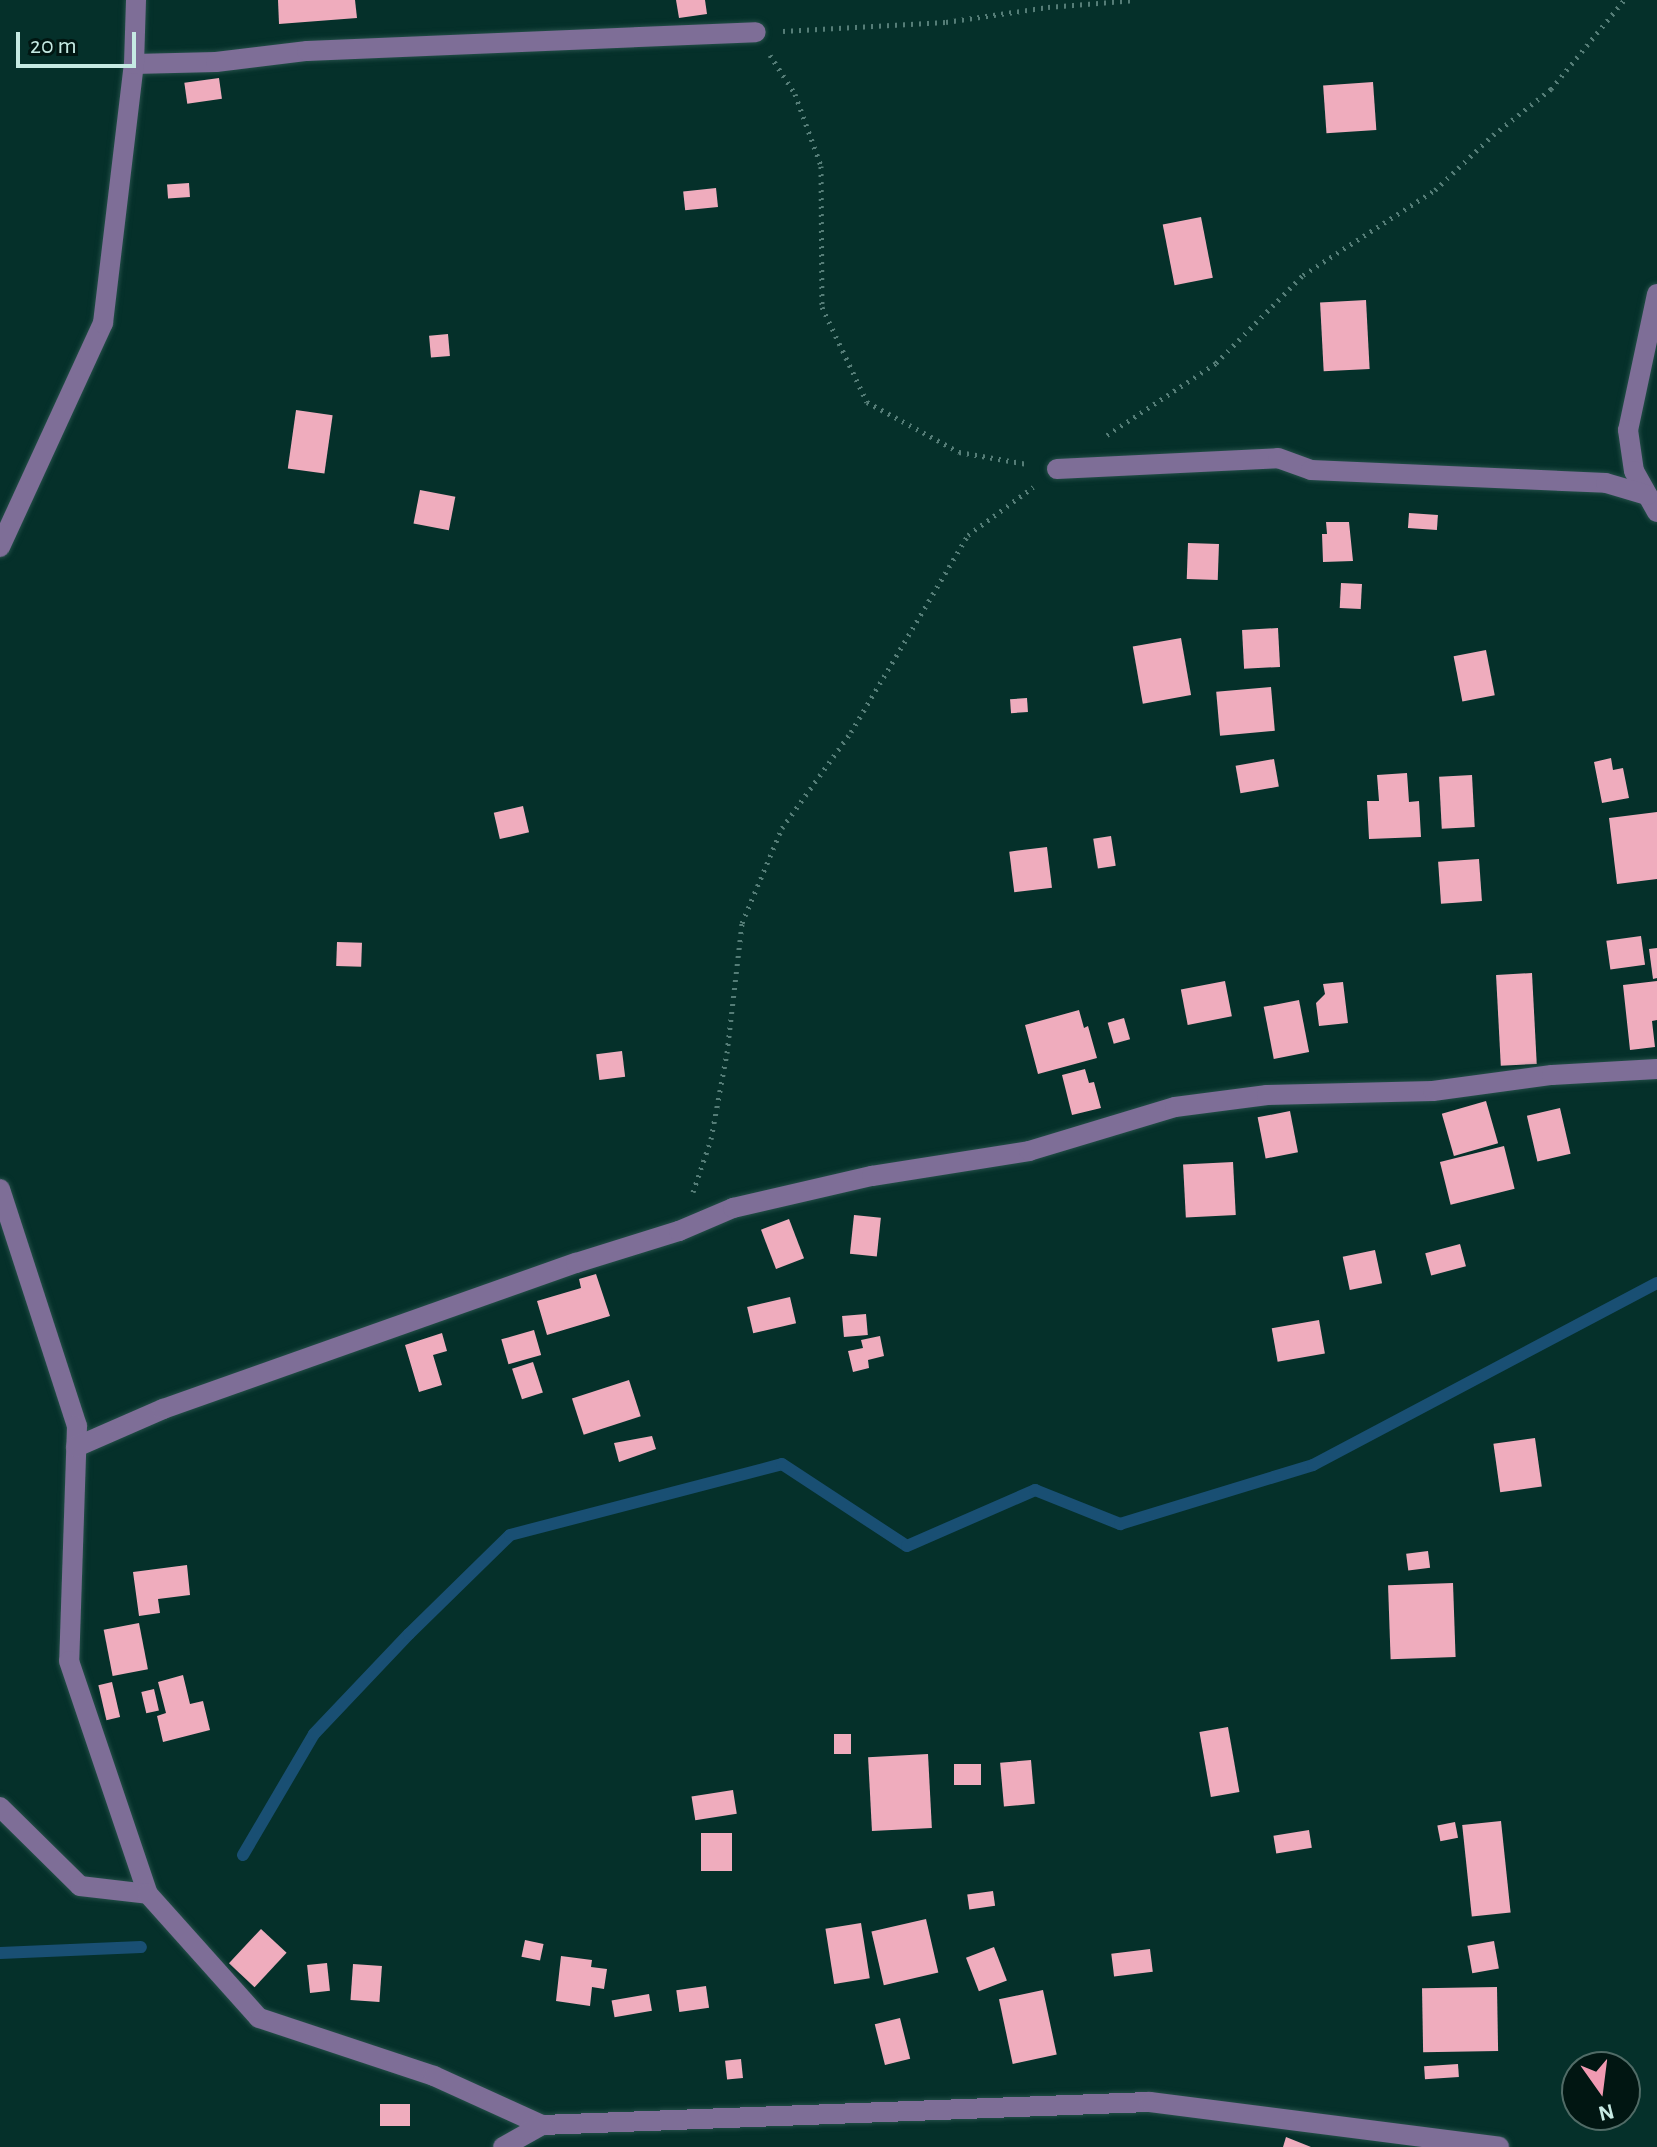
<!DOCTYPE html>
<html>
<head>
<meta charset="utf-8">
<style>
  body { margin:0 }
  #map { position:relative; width:1657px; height:2147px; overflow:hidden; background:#05302a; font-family:"Alegreya Sans",sans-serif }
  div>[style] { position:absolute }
  .stream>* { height:12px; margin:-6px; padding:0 6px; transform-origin:6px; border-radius:6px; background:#194f73 }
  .building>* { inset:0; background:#efacbd; transform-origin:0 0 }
  .path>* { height:5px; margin-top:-2.5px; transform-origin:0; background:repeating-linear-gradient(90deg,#557d77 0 2px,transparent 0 8px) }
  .roads { filter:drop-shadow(0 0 2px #244e48) drop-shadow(0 0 2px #244e48) }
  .minor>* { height:20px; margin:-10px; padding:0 10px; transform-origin:10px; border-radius:10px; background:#7e6e97 }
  span { translate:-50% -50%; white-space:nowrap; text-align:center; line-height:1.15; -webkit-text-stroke:8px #011612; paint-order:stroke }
  .north { position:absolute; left:1561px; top:2051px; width:80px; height:80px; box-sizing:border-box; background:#011612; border:2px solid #506b66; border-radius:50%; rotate:166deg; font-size:22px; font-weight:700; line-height:32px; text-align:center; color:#c6eae3 }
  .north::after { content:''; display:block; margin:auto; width:28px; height:36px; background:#f19ab2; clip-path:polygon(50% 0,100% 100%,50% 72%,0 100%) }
  .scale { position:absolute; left:16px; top:32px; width:120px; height:36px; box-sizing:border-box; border:4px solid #c6eae3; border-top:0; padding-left:10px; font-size:24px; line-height:28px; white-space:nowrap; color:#c6eae3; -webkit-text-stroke:6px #011612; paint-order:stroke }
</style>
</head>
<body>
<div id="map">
  <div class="stream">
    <div style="left:243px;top:1855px;width:140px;rotate:-59.6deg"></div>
    <div style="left:314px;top:1734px;width:138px;rotate:-46.5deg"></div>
    <div style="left:409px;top:1634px;width:141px;rotate:-44.4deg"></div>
    <div style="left:510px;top:1535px;width:281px;rotate:-14.6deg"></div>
    <div style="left:782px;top:1464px;width:149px;rotate:33.3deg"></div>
    <div style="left:907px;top:1546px;width:140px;rotate:-23.6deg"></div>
    <div style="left:1035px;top:1490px;width:92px;rotate:21.8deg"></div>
    <div style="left:1120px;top:1524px;width:202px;rotate:-17deg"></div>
    <div style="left:1313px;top:1465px;width:389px;rotate:-27.9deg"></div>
    <div style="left:0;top:1953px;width:141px;rotate:-2.4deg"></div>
  </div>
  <div class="building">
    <div style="clip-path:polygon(278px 0,355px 0,357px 18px,279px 24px)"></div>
    <div style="clip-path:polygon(676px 0,705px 0,707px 14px,679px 18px)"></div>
    <div style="left:219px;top:78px;width:21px;height:35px;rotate:82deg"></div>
    <div style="left:1373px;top:82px;width:48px;height:50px;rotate:86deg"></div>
    <div style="left:189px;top:183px;width:14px;height:22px;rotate:86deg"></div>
    <div style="left:716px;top:188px;width:19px;height:33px;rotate:84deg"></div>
    <div style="left:1201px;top:217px;width:62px;height:39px;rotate:79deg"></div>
    <div style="left:1366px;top:300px;width:69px;height:46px;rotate:87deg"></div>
    <div style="left:448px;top:334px;width:22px;height:19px;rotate:85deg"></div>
    <div style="left:296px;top:410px;width:37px;height:59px;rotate:8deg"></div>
    <div style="left:420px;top:490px;width:36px;height:34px;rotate:11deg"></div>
    <div style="left:1409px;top:513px;width:29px;height:15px;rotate:4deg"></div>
    <div style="clip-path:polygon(1326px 522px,1349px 522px,1353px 561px,1323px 562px,1322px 534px,1327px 534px)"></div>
    <div style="left:1188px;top:543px;width:31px;height:36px;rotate:2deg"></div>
    <div style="left:1341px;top:583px;width:21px;height:25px;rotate:3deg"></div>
    <div style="left:1278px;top:628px;width:39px;height:36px;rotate:87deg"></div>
    <div style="left:1181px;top:638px;width:58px;height:49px;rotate:80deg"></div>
    <div style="left:1486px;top:650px;width:46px;height:33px;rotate:79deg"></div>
    <div style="left:1271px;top:687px;width:44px;height:55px;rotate:85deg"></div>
    <div style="left:1027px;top:698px;width:14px;height:17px;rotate:86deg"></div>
    <div style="clip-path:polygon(1611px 758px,1613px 770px,1623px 768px,1629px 798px,1602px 803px,1594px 762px)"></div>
    <div style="left:1274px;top:759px;width:28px;height:39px;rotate:80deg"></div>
    <div style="clip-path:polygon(1407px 773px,1409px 802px,1419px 801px,1421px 837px,1369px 839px,1367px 801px,1379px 801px,1377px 775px)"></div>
    <div style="left:1472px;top:775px;width:52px;height:33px;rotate:87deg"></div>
    <div style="left:523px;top:806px;width:27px;height:30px;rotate:77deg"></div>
    <div style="clip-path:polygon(1657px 812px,1657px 879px,1617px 884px,1609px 818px)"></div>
    <div style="left:1111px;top:836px;width:30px;height:18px;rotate:81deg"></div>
    <div style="left:1047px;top:847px;width:41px;height:38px;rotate:83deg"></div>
    <div style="left:1479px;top:859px;width:42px;height:41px;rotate:86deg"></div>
    <div style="left:1641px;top:936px;width:29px;height:35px;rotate:82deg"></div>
    <div style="left:337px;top:942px;width:25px;height:24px;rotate:2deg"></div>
    <div style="clip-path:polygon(1657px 948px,1657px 978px,1653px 979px,1649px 949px)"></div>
    <div style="left:1532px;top:973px;width:91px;height:36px;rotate:87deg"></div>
    <div style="left:1225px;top:981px;width:36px;height:45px;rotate:79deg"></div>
    <div style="clip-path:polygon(1657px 981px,1657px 1020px,1652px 1021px,1655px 1047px,1630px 1050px,1623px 985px)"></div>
    <div style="clip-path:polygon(1343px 982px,1348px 1023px,1319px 1026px,1316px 1003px,1325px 994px,1323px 984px)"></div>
    <div style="left:1299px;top:1000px;width:53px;height:36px;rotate:79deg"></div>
    <div style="clip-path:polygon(1079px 1010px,1084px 1028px,1088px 1026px,1097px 1058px,1038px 1074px,1025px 1025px)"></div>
    <div style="left:1124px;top:1018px;width:22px;height:17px;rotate:74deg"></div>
    <div style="left:622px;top:1051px;width:26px;height:26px;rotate:83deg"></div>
    <div style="clip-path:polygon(1085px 1069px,1089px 1083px,1094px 1082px,1101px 1108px,1072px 1115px,1062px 1075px)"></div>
    <div style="left:1486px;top:1101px;width:44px;height:46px;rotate:74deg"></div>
    <div style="left:1560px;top:1108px;width:47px;height:34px;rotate:77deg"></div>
    <div style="left:1290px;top:1111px;width:42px;height:33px;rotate:79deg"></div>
    <div style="left:1504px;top:1146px;width:44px;height:66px;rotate:76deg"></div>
    <div style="left:1233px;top:1162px;width:53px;height:50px;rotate:87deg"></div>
    <div style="left:854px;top:1215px;width:27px;height:39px;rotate:6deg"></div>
    <div style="left:789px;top:1219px;width:42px;height:30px;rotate:69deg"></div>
    <div style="left:1460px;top:1244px;width:23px;height:36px;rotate:75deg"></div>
    <div style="left:1375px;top:1250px;width:34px;height:33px;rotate:78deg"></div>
    <div style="clip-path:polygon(596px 1274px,610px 1316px,547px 1335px,537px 1301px,581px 1288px,579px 1279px)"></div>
    <div style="left:790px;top:1297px;width:27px;height:44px;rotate:77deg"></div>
    <div style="left:866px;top:1314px;width:21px;height:24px;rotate:85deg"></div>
    <div style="left:1319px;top:1320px;width:34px;height:48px;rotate:80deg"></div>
    <div style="left:534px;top:1330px;width:26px;height:34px;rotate:74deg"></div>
    <div style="clip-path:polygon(442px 1333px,447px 1351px,433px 1355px,442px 1385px,419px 1392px,405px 1345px)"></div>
    <div style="clip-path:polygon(880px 1336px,884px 1356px,868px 1360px,869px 1368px,853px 1372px,848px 1351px,863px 1348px,861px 1340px)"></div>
    <div style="left:533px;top:1362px;width:32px;height:22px;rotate:72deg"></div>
    <div style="left:629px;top:1380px;width:38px;height:60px;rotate:72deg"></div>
    <div style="clip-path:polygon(652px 1436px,656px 1449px,619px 1462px,614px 1443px)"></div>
    <div style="left:1535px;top:1438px;width:49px;height:42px;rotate:82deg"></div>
    <div style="left:1428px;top:1551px;width:17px;height:22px;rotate:83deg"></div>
    <div style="clip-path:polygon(187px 1565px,190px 1595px,158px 1599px,160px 1613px,139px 1616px,133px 1572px)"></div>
    <div style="left:1453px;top:1583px;width:74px;height:65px;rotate:88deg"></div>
    <div style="left:139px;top:1623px;width:47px;height:36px;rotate:79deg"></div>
    <div style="clip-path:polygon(183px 1675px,190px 1704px,203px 1701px,210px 1730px,163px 1742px,157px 1716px,166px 1713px,158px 1682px)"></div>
    <div style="left:112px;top:1682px;width:36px;height:14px;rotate:77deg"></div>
    <div style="left:154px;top:1689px;width:22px;height:13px;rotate:77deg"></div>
    <div style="left:1228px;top:1727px;width:66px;height:29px;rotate:80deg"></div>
    <div style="left:834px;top:1734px;width:17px;height:20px"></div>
    <div style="left:928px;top:1754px;width:74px;height:60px;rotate:87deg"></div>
    <div style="left:1031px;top:1760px;width:44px;height:31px;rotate:85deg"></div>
    <div style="left:954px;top:1764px;width:27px;height:21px"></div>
    <div style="left:733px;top:1790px;width:24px;height:42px;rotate:81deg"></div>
    <div style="left:1501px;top:1821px;width:92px;height:39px;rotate:84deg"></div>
    <div style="left:1455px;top:1822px;width:16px;height:18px;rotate:79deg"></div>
    <div style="left:1309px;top:1830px;width:18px;height:36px;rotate:81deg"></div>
    <div style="left:701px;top:1833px;width:31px;height:38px"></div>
    <div style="left:993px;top:1891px;width:15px;height:26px;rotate:82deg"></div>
    <div style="left:926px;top:1919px;width:55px;height:56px;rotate:77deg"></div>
    <div style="left:861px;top:1923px;width:56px;height:36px;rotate:81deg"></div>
    <div style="left:261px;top:1929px;width:35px;height:47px;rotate:43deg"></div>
    <div style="left:525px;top:1940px;width:19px;height:17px;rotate:12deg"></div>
    <div style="left:1494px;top:1941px;width:28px;height:27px;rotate:80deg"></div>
    <div style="left:994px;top:1947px;width:36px;height:30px;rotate:69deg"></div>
    <div style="left:1150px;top:1949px;width:23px;height:39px;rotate:83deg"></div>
    <div style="clip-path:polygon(561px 1956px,592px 1960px,591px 1967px,607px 1969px,604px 1989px,592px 1987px,590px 2006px,556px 2001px)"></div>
    <div style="left:327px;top:1963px;width:28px;height:20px;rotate:84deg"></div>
    <div style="left:353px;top:1964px;width:29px;height:36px;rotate:4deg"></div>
    <div style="left:706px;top:1986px;width:22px;height:30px;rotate:82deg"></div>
    <div style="left:1497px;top:1987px;width:64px;height:75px;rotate:89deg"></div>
    <div style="left:1043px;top:1990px;width:66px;height:45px;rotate:78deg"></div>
    <div style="left:649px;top:1994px;width:17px;height:38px;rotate:80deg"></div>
    <div style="left:900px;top:2018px;width:42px;height:26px;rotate:76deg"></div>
    <div style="left:741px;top:2059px;width:19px;height:16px;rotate:84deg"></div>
    <div style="left:1458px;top:2064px;width:13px;height:34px;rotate:86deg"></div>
    <div style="left:380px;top:2104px;width:30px;height:22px"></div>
    <div style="clip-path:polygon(1286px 2137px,1311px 2147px,1283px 2147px)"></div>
  </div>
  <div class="path">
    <div style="left:783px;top:31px;width:163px;rotate:-3.2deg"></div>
    <div style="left:946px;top:22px;width:103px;rotate:-8.4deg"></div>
    <div style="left:1048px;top:7px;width:88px;rotate:-4.5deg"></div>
    <div style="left:770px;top:55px;width:46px;rotate:57.3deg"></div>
    <div style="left:795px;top:94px;width:77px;rotate:70.1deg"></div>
    <div style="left:821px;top:166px;width:141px;rotate:89.6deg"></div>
    <div style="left:822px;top:307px;width:105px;rotate:64.7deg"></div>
    <div style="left:867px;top:402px;width:105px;rotate:28.5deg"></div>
    <div style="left:959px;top:452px;width:69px;rotate:10deg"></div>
    <div style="left:1107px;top:435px;width:131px;rotate:-33.4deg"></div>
    <div style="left:1216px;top:363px;width:124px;rotate:-45.3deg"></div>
    <div style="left:1303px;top:275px;width:157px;rotate:-32.8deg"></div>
    <div style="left:1435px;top:190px;width:80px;rotate:-43.5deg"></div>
    <div style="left:1493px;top:135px;width:74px;rotate:-38.4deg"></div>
    <div style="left:1551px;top:89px;width:115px;rotate:-50.6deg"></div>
    <div style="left:693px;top:1192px;width:56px;rotate:-71.2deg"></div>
    <div style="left:711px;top:1139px;width:87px;rotate:-79.5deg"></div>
    <div style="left:727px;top:1053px;width:131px;rotate:-83.4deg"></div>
    <div style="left:742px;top:923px;width:103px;rotate:-67.2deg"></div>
    <div style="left:782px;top:828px;width:118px;rotate:-54.3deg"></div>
    <div style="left:851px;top:732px;width:229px;rotate:-59.3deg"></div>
    <div style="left:968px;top:535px;width:81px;rotate:-36.4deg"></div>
  </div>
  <div class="roads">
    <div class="minor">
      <div style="left:134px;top:64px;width:82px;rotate:-1.4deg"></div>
      <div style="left:216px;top:62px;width:92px;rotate:-6.9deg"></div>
      <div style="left:307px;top:51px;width:449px;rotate:-2.4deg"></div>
      <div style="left:1657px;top:294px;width:139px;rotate:102deg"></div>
      <div style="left:1628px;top:430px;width:41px;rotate:81.7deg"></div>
      <div style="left:1634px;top:471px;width:47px;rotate:60.7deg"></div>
      <div style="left:1057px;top:469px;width:221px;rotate:-2.8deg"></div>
      <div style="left:1278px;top:458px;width:35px;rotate:20deg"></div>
      <div style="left:1311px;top:470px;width:295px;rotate:2.5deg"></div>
      <div style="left:1606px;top:483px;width:43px;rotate:16.3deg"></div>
      <div style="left:0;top:547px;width:247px;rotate:-65.3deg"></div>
      <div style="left:103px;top:323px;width:261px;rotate:-83.2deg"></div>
      <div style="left:134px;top:64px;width:64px;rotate:-88.2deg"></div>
      <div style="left:0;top:1189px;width:249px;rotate:72deg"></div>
      <div style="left:77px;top:1426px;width:235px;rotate:91.9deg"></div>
      <div style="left:69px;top:1661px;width:246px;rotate:71.3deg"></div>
      <div style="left:76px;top:1447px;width:95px;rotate:-23.6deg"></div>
      <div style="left:163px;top:1409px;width:438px;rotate:-19.5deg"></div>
      <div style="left:576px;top:1263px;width:108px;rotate:-17.3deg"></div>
      <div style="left:679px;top:1231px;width:59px;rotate:-23.1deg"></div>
      <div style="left:733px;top:1208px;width:143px;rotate:-13deg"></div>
      <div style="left:872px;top:1176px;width:159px;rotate:-9deg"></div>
      <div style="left:1029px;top:1151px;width:152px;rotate:-16.8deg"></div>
      <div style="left:1175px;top:1107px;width:93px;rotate:-7.4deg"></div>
      <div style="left:1267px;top:1095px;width:166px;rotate:-1.4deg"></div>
      <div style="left:1433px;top:1091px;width:120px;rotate:-7.7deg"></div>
      <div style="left:1552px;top:1075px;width:105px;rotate:-3.3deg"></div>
      <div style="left:0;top:1807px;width:112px;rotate:44.6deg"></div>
      <div style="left:80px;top:1886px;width:68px;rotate:6.7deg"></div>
      <div style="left:148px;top:1894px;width:166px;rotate:48.2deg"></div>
      <div style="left:259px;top:2018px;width:184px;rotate:18.3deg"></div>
      <div style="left:434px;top:2076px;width:119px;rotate:24.4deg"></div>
      <div style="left:542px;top:2125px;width:608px;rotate:-2.17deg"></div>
      <div style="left:1150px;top:2102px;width:352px;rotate:7.3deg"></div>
      <div style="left:503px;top:2147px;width:45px;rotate:-29.4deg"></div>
    </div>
  </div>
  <div class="north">N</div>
  <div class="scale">20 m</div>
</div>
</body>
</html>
